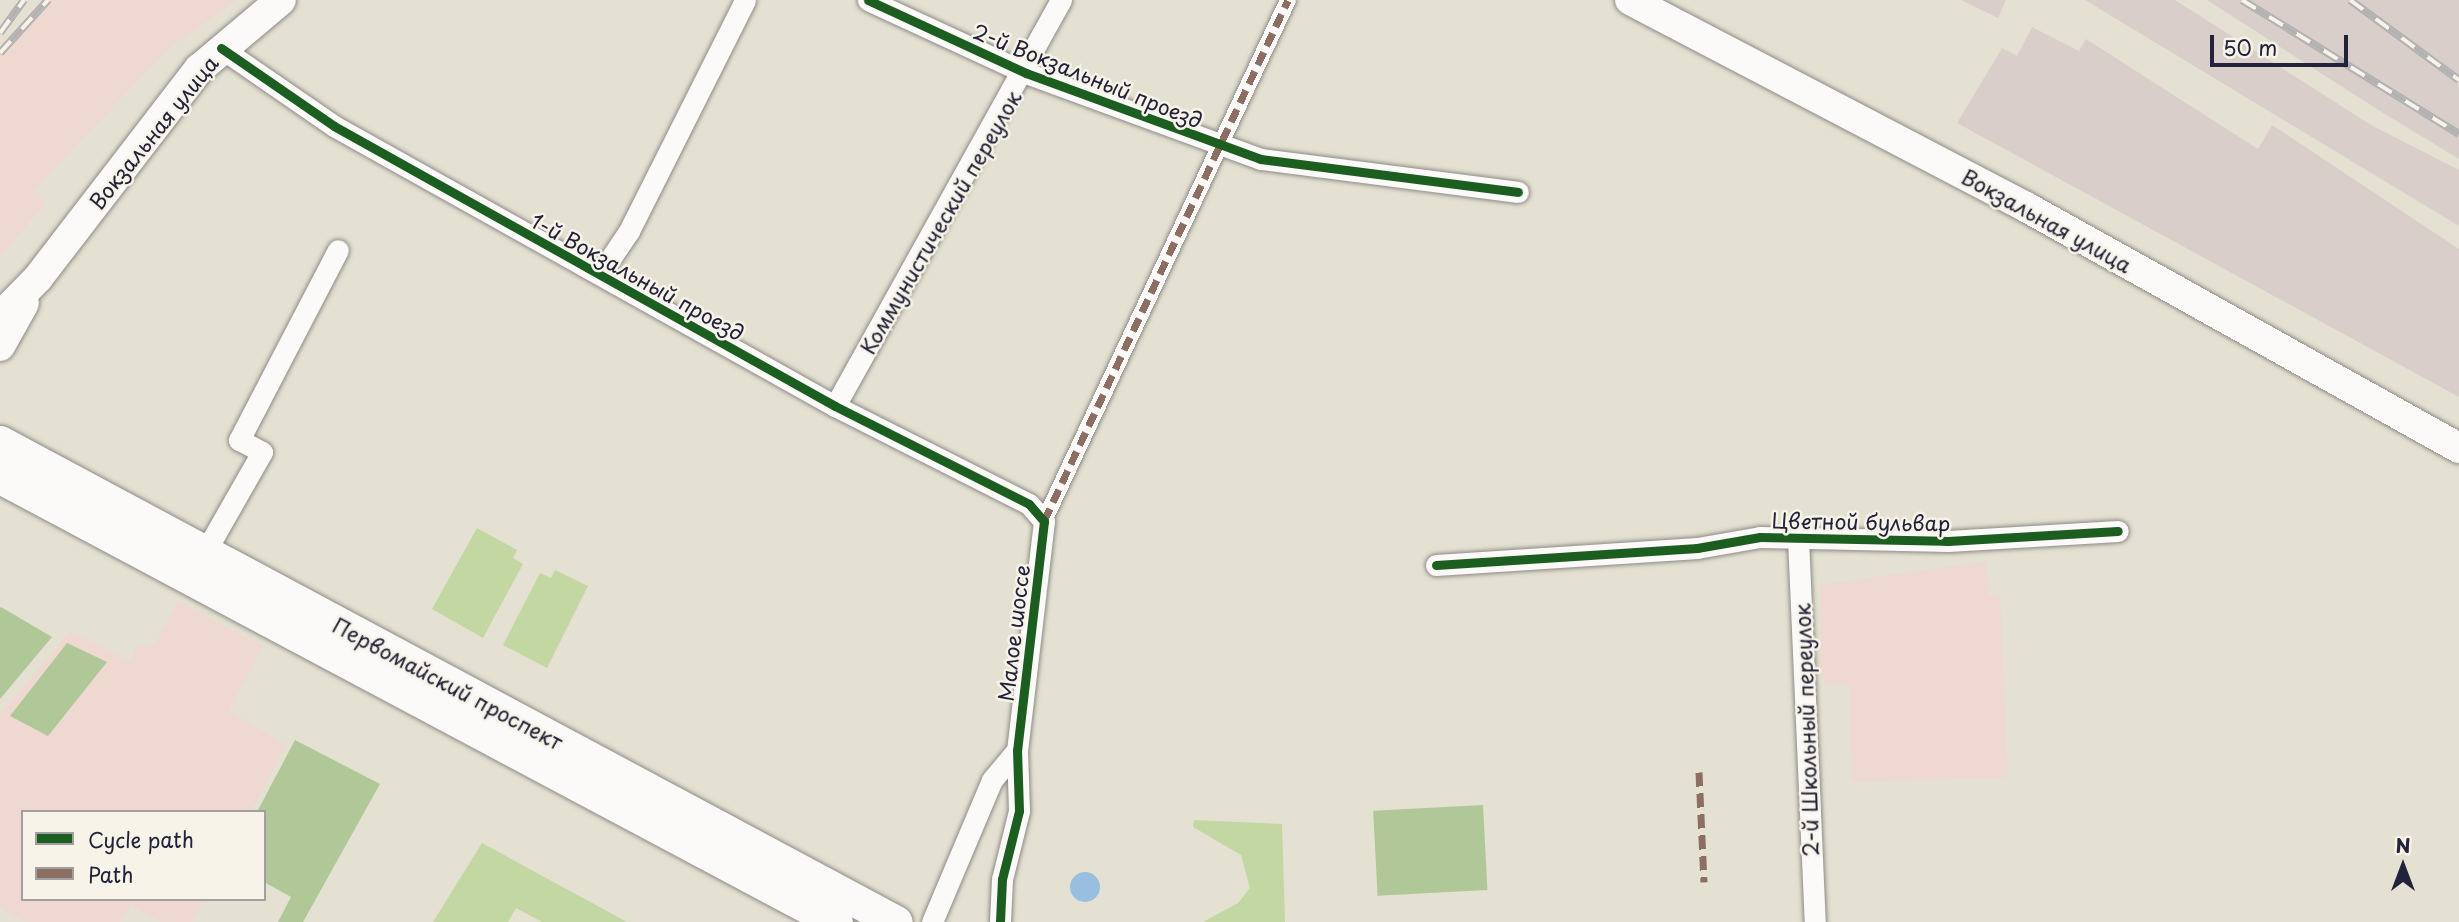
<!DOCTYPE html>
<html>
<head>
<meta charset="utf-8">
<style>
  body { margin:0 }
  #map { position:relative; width:2459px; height:922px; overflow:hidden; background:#e4e1d2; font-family:"Playpen Sans",sans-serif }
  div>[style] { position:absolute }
  .built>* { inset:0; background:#eed8cf }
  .industrial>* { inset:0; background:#daceca }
  .green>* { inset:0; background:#c2d7a1 }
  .forest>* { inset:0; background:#b0c798; transform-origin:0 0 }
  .water>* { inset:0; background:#98bee0 }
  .round { border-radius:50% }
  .roads { filter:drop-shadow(0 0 2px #8d8b87) drop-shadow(0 0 2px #8d8b87) }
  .pedestrian>* { height:16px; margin:-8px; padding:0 8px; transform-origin:8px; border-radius:8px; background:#fbfaf8 }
  .minor>* { height:21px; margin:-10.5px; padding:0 10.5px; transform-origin:10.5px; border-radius:10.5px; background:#fbfaf8 }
  .secondary>* { height:30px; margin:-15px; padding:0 15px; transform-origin:15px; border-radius:15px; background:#fbfaf8 }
  .primary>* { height:33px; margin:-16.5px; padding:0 16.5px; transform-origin:16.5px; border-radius:16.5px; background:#fbfaf8 }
  .rail>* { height:8px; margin-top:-4px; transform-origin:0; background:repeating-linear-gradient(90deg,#f7f3e8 0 16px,#b3b2b3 0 32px); box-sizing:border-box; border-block:2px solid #b3b2b3 }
  .quiet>* { height:7px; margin-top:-3.5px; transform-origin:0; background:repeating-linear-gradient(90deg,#8d6e63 0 14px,transparent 0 21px) }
  .cycleway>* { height:9px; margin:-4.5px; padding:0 4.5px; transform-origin:4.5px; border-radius:4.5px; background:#1b5e20 }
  span { translate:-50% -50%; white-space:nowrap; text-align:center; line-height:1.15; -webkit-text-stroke:5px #f7f3e8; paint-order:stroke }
  .street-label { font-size:21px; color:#22223b }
  .legend { position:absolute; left:21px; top:810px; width:245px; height:91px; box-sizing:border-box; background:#f7f3e8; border:2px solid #a29fa3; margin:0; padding:9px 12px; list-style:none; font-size:21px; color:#22223b }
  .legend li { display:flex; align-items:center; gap:14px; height:35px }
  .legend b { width:35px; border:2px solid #a29fa3 }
  .north { position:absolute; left:2368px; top:831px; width:70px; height:70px; -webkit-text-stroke:5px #f7f3e8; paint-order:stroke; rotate:0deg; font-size:19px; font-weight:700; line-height:28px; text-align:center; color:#22223b }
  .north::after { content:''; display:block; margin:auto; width:24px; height:32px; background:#22223b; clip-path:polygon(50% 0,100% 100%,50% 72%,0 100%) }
  .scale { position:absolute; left:2210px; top:35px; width:138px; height:32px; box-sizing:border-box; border:4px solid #22223b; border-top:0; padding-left:9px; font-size:21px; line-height:24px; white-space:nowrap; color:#22223b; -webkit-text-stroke:5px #f7f3e8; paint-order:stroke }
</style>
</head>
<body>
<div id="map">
  <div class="built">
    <div style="clip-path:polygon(41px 0,237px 0,169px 48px,34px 190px,46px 203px,0 256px,0 48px)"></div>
    <div style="clip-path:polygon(1986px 561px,1989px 596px,2000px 595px,2008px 777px,1852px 782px,1850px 685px,1826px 685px,1821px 672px,1821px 585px)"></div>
    <div style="clip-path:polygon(178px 601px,263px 646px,229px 711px,286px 745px,251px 812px,23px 812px,23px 899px,204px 899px,192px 922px,162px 922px,131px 905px,120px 922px,25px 922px,0 908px,0 715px,70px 631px,130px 661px,138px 644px,154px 646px)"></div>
  </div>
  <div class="industrial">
    <div style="clip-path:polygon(1961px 0,2006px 0,1998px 18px)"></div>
    <div style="clip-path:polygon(2085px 0,2175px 0,2371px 125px,2459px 170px,2459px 226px)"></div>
    <div style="clip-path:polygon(2207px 0,2459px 0,2459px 159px,2380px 111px)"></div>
    <div style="clip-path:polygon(2032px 27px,2079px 51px,2086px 39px,2258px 149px,2272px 125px,2459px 249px,2459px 397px,1957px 123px,2002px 48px,2017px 56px)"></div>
  </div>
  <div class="green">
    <div style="clip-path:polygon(477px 528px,517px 550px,513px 558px,523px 564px,483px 638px,432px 609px)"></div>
    <div style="clip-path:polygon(555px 570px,588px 586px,547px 668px,503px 645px,540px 573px,551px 578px)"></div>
    <div style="clip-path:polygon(1194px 820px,1282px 824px,1285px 922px,1203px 922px,1238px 903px,1250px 888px,1241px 855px,1193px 827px)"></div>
    <div style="clip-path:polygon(482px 843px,627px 922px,542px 922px,516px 908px,508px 922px,433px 922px)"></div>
  </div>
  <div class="forest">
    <div style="clip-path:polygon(1px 607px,52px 637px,0 699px,0 608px)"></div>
    <div style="clip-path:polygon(67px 643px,107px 662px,48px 736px,10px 716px)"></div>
    <div style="clip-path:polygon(295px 740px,380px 784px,303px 922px,278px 922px,291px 897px,264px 882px,264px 812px,257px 812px)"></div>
    <div style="left:1483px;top:805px;width:85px;height:110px;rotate:87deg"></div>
  </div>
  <div class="water">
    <div class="round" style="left:1070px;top:872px;width:30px;height:30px"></div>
  </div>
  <div class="roads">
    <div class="pedestrian">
      <div style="left:1044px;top:521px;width:575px;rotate:-64.9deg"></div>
    </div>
    <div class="minor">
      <div style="left:868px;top:0;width:174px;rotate:24.8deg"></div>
      <div style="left:1026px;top:73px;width:250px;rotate:20.1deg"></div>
      <div style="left:1261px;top:159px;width:259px;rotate:7.3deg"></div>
      <div style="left:221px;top:48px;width:137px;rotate:34.6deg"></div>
      <div style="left:334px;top:126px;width:574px;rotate:29.2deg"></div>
      <div style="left:835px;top:406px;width:217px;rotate:26.8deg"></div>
      <div style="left:1029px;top:504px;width:23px;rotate:49deg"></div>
      <div style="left:1044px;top:521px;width:231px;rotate:96.7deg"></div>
      <div style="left:1017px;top:750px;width:61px;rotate:88.1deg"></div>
      <div style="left:1019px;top:811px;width:70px;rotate:104deg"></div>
      <div style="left:1002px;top:879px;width:43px;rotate:92.7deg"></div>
      <div style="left:600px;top:274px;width:52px;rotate:-56deg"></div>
      <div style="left:629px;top:231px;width:258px;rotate:-63.3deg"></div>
      <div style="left:835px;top:406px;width:465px;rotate:-60.9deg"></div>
      <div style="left:1798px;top:538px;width:384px;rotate:87.5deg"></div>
      <div style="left:205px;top:552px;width:115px;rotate:-60.3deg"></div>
      <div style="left:262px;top:452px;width:26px;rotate:-152deg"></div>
      <div style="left:239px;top:440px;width:214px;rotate:-62.5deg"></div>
      <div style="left:1436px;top:565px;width:262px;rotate:-3.7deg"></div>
      <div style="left:1697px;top:548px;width:64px;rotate:-9.9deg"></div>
      <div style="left:1760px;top:537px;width:188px;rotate:1.2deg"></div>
      <div style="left:1948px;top:541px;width:170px;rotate:-3.4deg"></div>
      <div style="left:932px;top:922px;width:154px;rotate:-67.1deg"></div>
      <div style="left:992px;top:780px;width:39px;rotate:-50deg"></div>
    </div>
    <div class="secondary">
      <div style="left:1630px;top:0;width:447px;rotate:27.6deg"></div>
      <div style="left:2026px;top:207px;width:496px;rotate:29.1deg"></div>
      <div style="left:0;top:317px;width:54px;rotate:-45.7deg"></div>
      <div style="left:38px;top:278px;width:264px;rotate:-52.4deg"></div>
      <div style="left:199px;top:69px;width:107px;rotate:-40.1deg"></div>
      <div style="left:0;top:346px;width:49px;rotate:-60.8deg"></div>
    </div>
    <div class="primary">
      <div style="left:0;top:442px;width:1016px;rotate:28.18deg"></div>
      <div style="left:0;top:477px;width:947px;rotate:28.03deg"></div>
    </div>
  </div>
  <div class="rail">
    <div style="left:2242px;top:0;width:255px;rotate:31.7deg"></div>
    <div style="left:2350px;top:0;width:135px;rotate:36.3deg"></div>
    <div style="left:0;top:33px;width:41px;rotate:-54deg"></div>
    <div style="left:0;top:53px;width:72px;rotate:-47.8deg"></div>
  </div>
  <div class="quiet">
    <div style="left:1044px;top:521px;width:575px;rotate:-64.9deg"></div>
    <div style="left:1699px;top:772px;width:110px;rotate:87.4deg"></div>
  </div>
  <div class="cycleway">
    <div style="left:868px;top:0;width:174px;rotate:24.8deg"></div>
    <div style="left:1026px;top:73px;width:250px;rotate:20.1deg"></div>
    <div style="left:1261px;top:159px;width:259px;rotate:7.3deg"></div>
    <div style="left:221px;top:48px;width:137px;rotate:34.6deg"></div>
    <div style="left:334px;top:126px;width:574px;rotate:29.2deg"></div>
    <div style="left:835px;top:406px;width:217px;rotate:26.8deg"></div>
    <div style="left:1029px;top:504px;width:23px;rotate:49deg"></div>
    <div style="left:1044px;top:521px;width:231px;rotate:96.7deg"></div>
    <div style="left:1017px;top:750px;width:61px;rotate:88.1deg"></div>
    <div style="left:1019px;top:811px;width:70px;rotate:104deg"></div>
    <div style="left:1002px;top:879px;width:43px;rotate:92.7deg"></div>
    <div style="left:1436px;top:565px;width:262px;rotate:-3.7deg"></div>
    <div style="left:1697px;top:548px;width:64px;rotate:-9.9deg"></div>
    <div style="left:1760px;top:537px;width:188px;rotate:1.2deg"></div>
    <div style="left:1948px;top:541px;width:170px;rotate:-3.4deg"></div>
  </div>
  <div class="street-label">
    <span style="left:1088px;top:75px;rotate:22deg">2-й Вокзальный проезд</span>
    <span style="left:153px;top:132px;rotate:-51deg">Вокзальная улица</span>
    <span style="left:2047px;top:220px;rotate:29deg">Вокзальная улица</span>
    <span style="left:940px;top:222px;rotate:-60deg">Коммунистический переулок</span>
    <span style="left:638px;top:276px;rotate:29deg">1-й Вокзальный проезд</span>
    <span style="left:1861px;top:521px;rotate:1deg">Цветной бульвар</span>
    <span style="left:1013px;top:633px;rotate:-83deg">Малое шоссе</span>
    <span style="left:448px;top:683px;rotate:28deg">Первомайский проспект</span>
    <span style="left:1806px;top:730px;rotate:-92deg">2-й Школьный переулок</span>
  </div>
  <ul class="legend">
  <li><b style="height:9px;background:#1b5e20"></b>Cycle path</li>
  <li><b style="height:9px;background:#8d6e63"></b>Path</li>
  </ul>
  <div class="north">N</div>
  <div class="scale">50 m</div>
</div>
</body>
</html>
